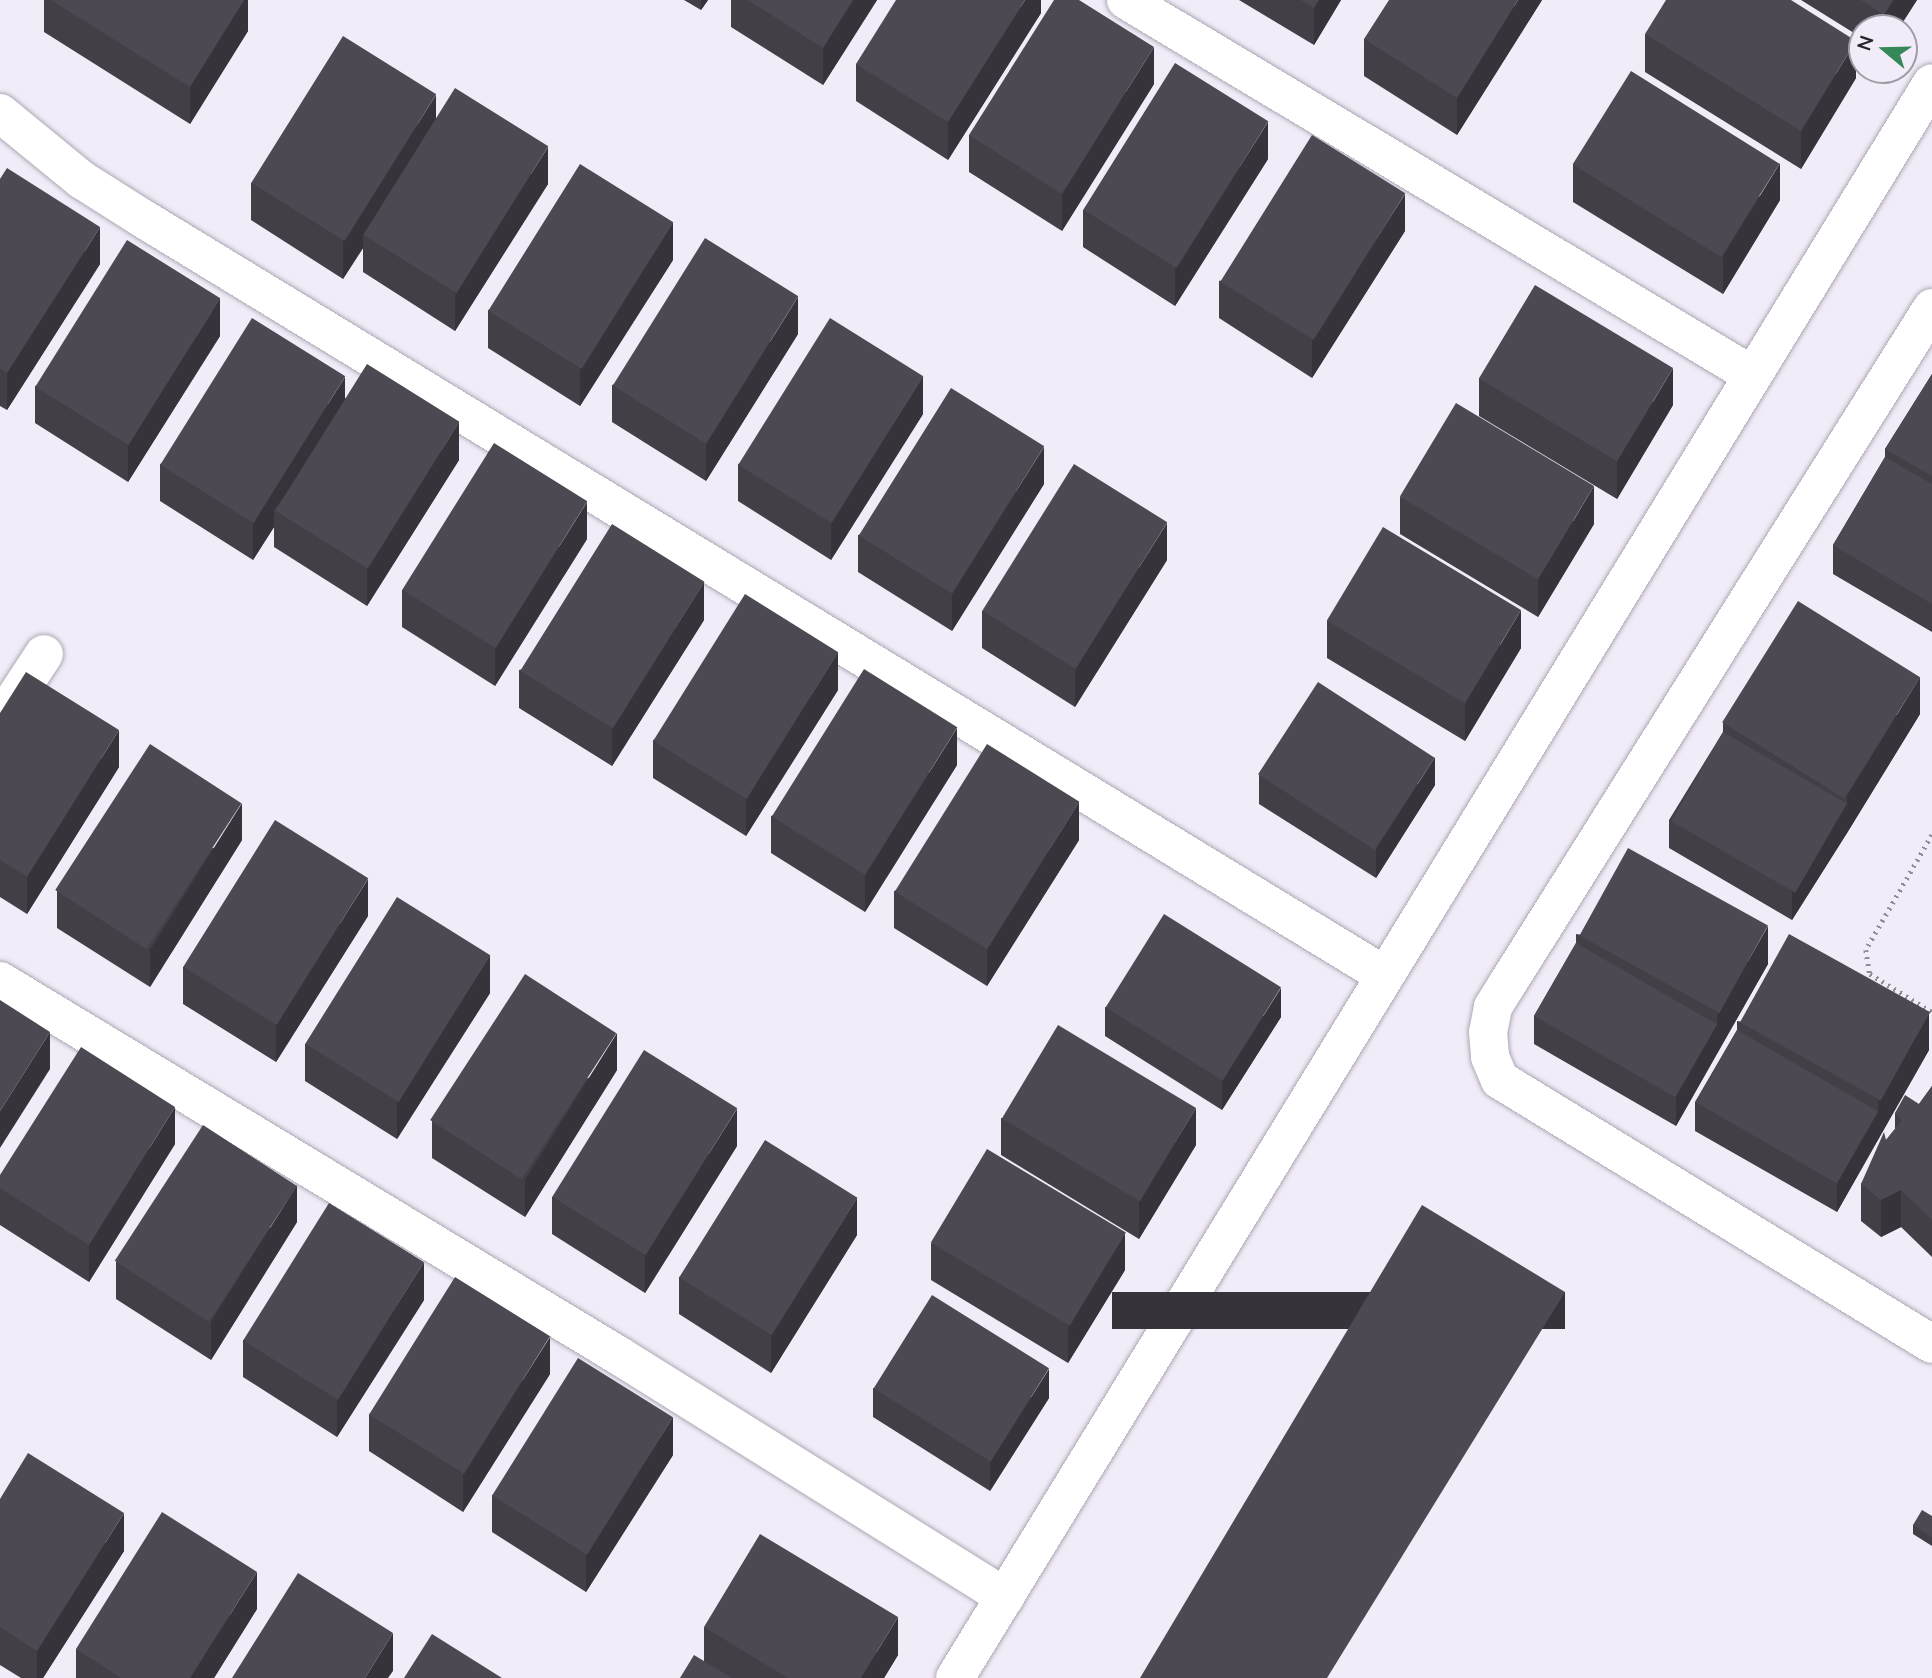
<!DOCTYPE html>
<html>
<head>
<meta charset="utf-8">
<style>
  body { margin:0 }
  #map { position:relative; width:1932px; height:1678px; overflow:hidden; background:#f1ecf8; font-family:Mulish,sans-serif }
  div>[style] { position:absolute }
  .path>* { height:4.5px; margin-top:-2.25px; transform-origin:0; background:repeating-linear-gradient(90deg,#908c95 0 2px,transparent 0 7px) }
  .roads { filter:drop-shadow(0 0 2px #ada8b4) drop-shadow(0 0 2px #ada8b4) }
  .minor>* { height:38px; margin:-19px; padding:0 19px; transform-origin:19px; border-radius:19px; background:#fff }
  .wall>* { inset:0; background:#423f47 }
  .shaded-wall>* { inset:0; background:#36333a; transform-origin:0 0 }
  .building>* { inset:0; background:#4d4953; transform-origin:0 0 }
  span { translate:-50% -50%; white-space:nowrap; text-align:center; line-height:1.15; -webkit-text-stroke:7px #f1ecf8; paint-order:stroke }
  .north { position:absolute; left:1848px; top:14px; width:70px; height:70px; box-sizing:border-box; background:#f1ecf8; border:2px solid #a09ca5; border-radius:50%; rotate:289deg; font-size:19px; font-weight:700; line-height:28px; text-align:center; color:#262429 }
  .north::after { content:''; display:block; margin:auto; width:24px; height:32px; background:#36885a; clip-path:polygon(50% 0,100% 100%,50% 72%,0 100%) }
</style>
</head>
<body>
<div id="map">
  <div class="path">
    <div style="left:1932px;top:835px;width:133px;rotate:119.9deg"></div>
    <div style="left:1866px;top:950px;width:24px;rotate:81deg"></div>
    <div style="left:1870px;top:974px;width:73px;rotate:31.5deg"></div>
  </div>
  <div class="roads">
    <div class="minor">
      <div style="left:1126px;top:0;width:730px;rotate:30.92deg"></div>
      <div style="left:0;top:113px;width:106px;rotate:39.3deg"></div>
      <div style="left:82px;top:180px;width:71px;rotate:32.3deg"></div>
      <div style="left:142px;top:218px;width:1455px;rotate:31.36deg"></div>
      <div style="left:1932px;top:308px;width:801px;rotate:122.14deg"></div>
      <div style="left:1506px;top:986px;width:25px;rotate:122deg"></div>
      <div style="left:1493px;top:1007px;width:25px;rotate:101deg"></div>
      <div style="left:1488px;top:1032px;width:25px;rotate:85deg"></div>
      <div style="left:1490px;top:1057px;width:25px;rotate:67deg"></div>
      <div style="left:1500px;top:1080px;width:506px;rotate:31.43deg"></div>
      <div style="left:0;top:721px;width:80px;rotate:-56.7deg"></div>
      <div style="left:0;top:981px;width:726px;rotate:31.19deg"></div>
      <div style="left:621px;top:1357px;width:453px;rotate:32deg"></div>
      <div style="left:955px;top:1678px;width:1870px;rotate:-58.51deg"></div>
    </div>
  </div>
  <div class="wall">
    <div style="clip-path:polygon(44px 0,248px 0,248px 31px,190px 124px,44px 32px)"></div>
    <div style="clip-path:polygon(684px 0,708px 0,701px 10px)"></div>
    <div style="clip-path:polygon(731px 0,877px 0,823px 85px,731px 27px)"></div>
    <div style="clip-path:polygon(1041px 0,1041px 13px,948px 160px,856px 101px,856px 64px)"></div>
    <div style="clip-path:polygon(1239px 0,1341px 0,1314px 45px)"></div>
    <div style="clip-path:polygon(1542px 0,1457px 135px,1364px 76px,1364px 39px)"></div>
    <div style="clip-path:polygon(1801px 0,1917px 0,1899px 28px,1862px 28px,1862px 38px)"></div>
    <div style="clip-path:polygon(1645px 34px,1856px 78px,1801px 169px,1645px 72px)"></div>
    <div style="clip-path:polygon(1154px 84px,1062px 231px,969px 172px,969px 135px)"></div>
    <div style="clip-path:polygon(436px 118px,548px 184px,455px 331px,363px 272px,363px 248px,343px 279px,251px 220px,251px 183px)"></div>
    <div style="clip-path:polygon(1268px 159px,1175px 306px,1083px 247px,1083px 210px)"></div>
    <div style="clip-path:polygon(1573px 164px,1780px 200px,1723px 294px,1573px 202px)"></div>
    <div style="clip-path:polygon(0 179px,100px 264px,7px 410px,0 406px)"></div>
    <div style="clip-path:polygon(1405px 231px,1312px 378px,1219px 318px,1219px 281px)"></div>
    <div style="clip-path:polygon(673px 260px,580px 406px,488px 348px,488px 310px)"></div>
    <div style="clip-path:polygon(798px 334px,706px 481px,612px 422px,612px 385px)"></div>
    <div style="clip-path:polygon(220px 336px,128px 482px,35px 423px,35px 386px)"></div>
    <div style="clip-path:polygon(1932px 374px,1932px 632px,1833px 574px,1833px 545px,1885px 457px,1885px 449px)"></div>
    <div style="clip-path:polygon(1479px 378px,1673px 405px,1617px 499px,1479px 416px)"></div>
    <div style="clip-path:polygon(345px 398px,459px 460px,367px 606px,274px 547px,274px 527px,253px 560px,160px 501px,160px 464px)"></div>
    <div style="clip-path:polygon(923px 414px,831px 560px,738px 501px,738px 464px)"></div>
    <div style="clip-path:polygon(1044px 484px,952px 631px,858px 572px,858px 535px)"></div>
    <div style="clip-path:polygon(1400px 497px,1594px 524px,1538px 617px,1400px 534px)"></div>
    <div style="clip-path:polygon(587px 539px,495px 686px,402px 627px,402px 590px)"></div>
    <div style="clip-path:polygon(1167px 560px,1075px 707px,982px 648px,982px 611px)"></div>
    <div style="clip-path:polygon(704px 620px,612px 766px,519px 708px,519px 670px)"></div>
    <div style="clip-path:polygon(1327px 620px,1521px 648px,1465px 741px,1327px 658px)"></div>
    <div style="clip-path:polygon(838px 690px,746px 836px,653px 778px,653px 740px)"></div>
    <div style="clip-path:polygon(0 713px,119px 767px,27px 914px,0 897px)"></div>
    <div style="clip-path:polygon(1920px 714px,1847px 833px,1792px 920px,1669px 848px,1669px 820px,1723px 732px,1723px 723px)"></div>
    <div style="clip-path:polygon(957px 765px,865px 912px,771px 853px,771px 816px)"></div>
    <div style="clip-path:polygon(1259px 775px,1435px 785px,1376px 878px,1259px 804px)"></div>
    <div style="clip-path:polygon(242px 840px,150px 987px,57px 928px,57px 891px)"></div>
    <div style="clip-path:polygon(1079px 840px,987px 986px,894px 928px,894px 891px)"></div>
    <div style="clip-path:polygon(368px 916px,276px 1062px,183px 1004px,183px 967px)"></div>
    <div style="clip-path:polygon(1576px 934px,1768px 964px,1676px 1126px,1534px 1044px,1534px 1016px,1576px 943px)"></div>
    <div style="clip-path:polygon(490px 993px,397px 1139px,305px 1081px,305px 1044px)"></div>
    <div style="clip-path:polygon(1105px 1007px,1281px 1017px,1222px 1110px,1105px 1036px)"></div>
    <div style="clip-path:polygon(1737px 1021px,1929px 1050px,1837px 1212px,1695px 1131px,1695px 1102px,1737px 1030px)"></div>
    <div style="clip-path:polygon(617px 1070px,525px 1217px,432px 1158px,432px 1121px)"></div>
    <div style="clip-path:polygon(1932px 1086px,1932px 1257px,1901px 1227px,1881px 1237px,1861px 1221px,1861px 1184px,1886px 1140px,1895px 1129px,1895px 1113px,1919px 1104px)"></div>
    <div style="clip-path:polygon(1001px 1118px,1196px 1145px,1139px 1239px,1001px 1155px)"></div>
    <div style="clip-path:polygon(175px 1144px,89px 1282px,0 1225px,0 1175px)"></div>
    <div style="clip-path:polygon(737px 1146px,645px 1293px,552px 1234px,552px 1197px)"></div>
    <div style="clip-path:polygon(297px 1222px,211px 1360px,116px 1299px,116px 1262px)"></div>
    <div style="clip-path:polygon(857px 1235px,771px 1373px,679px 1314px,679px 1277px)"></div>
    <div style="clip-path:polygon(931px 1243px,1125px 1270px,1068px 1363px,931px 1280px)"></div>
    <div style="clip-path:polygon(424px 1300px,337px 1437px,243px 1377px,243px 1340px)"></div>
    <div style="clip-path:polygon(550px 1374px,463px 1512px,369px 1451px,369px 1414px)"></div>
    <div style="clip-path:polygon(873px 1388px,1049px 1398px,990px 1491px,873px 1417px)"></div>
    <div style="clip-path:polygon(673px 1455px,586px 1592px,492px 1532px,492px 1495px)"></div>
    <div style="clip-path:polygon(0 1499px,124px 1551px,43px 1678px,21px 1678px,0 1665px)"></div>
    <div style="clip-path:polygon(1932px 1516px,1932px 1546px,1913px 1534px,1913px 1525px)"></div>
    <div style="clip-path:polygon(257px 1609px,214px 1678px,76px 1678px,76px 1649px)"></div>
    <div style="clip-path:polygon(704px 1627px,898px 1655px,884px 1678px,680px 1678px,704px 1661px)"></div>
  </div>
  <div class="shaded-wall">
    <div style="clip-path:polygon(244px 0,248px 0,248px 31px,190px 124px,190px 87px)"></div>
    <div style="clip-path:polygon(701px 0,708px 0,701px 10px)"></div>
    <div style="clip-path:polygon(853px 0,877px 0,823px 85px,823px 48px)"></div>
    <div style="clip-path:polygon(1025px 0,1041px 0,1041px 13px,948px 160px,948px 122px)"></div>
    <div style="clip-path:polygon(1319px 0,1341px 0,1314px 45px,1314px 8px)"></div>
    <div style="clip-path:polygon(1518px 0,1542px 0,1457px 135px,1457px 98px)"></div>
    <div style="clip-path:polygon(1893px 0,1917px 0,1899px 28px,1884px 28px,1884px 15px)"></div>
    <div style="clip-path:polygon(1856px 41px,1856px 78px,1801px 169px,1801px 131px)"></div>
    <div style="clip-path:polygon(1154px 47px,1154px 84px,1062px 231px,1062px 194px)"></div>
    <div style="clip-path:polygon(436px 95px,436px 132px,363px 235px,363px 248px,343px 279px,343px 242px)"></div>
    <div style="clip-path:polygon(1268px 122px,1268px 159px,1175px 306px,1175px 269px)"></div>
    <div style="clip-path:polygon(548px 147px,548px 184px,455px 331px,455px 294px)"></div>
    <div style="clip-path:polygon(1780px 163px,1780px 200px,1723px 294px,1723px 256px)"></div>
    <div style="clip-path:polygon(1405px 194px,1405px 231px,1312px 378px,1312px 340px)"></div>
    <div style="clip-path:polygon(673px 222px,673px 260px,580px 406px,580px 369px)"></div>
    <div style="clip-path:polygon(100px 227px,100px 264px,7px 410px,7px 373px)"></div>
    <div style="clip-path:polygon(798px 297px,798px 334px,706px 481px,706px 444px)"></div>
    <div style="clip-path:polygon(220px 298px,220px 336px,128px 482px,128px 445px)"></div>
    <div style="clip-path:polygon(1673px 368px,1673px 405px,1617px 499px,1617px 462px)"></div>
    <div style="clip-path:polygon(923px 376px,923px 414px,831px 560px,831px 523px)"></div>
    <div style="clip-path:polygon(345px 377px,345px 414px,274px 510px,274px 527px,253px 560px,253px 523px)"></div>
    <div style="clip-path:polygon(459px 422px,459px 460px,367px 606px,367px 569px)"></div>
    <div style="clip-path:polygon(1044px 447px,1044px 484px,952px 631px,952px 593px)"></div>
    <div style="clip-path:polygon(1594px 486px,1594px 524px,1538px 617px,1538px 580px)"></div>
    <div style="clip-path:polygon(587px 502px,587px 539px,495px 686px,495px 649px)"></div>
    <div style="clip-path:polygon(1167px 523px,1167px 560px,1075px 707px,1075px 669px)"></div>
    <div style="clip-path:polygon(704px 582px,704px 620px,612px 766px,612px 729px)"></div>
    <div style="clip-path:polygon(1521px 610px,1521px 648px,1465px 741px,1465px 704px)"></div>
    <div style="clip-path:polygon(838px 652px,838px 690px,746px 836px,746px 799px)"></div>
    <div style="clip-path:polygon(1920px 677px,1920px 714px,1847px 833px,1792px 920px,1792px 892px,1847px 804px,1847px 796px)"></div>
    <div style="clip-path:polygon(957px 728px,957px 765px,865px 912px,865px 875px)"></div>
    <div style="clip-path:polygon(119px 730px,119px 767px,27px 914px,27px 877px)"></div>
    <div style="clip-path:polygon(1435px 757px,1435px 785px,1376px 878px,1376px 849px)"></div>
    <div style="clip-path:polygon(1079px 802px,1079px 840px,987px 986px,987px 949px)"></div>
    <div style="clip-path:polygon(242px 803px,242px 840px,150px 987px,150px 950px)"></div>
    <div style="clip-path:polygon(368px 879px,368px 916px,276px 1062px,276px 1025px)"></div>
    <div style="clip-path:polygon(1768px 926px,1768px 964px,1676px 1126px,1676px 1097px,1717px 1024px,1717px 1016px)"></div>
    <div style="clip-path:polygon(490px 955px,490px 993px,397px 1139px,397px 1102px)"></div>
    <div style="clip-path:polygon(1281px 988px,1281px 1017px,1222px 1110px,1222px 1081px)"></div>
    <div style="clip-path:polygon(1929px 1013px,1929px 1050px,1837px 1212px,1837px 1184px,1878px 1111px,1878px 1102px)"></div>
    <div style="clip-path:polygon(50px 1032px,50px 1069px,0 1148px,0 1111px)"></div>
    <div style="clip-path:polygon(617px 1033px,617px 1070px,525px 1217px,525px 1180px)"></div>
    <div style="clip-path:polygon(175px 1107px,175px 1144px,89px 1282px,89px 1245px)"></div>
    <div style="clip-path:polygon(1196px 1108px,1196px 1145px,1139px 1239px,1139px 1201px)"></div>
    <div style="clip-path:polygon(737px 1109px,737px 1146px,645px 1293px,645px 1255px)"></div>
    <div style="clip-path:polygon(297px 1185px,297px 1222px,211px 1360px,211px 1322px)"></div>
    <div style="clip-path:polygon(1901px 1190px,1901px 1227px,1881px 1237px,1881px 1200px)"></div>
    <div style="clip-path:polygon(857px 1198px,857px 1235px,771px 1373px,771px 1335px)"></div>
    <div style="clip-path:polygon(1125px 1233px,1125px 1270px,1068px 1363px,1068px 1326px)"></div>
    <div style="clip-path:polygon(424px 1262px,424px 1300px,337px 1437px,337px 1400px)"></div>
    <div style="left:1565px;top:1292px;width:37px;height:453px;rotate:90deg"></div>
    <div style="clip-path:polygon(550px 1337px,550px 1374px,463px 1512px,463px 1474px)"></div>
    <div style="clip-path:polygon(1049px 1369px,1049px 1398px,990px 1491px,990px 1462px)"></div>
    <div style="clip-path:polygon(673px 1417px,673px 1455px,586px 1592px,586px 1554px)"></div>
    <div style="clip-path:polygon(124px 1513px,124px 1551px,43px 1678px,37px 1678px,37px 1651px)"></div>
    <div style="clip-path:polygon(257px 1572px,257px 1609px,214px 1678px,190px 1678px)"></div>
    <div style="clip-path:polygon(898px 1617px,898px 1655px,884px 1678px,861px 1678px)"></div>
    <div style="clip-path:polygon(393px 1633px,393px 1671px,388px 1678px,365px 1678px)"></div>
  </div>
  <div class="building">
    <div style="clip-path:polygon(51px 0,244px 0,190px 87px)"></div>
    <div style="clip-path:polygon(748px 0,853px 0,823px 48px)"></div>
    <div style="clip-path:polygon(896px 0,1025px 0,948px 122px,856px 64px)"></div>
    <div style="clip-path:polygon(1054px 0,1079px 0,1154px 47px,1062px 194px,969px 135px)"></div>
    <div style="clip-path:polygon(1301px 0,1319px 0,1314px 8px)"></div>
    <div style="clip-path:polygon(1389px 0,1518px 0,1457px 98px,1364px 39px)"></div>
    <div style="clip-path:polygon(1666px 0,1791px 0,1856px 41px,1801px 131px,1645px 34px)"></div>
    <div style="clip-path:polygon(1861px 0,1893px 0,1884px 15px)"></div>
    <div style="left:343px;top:36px;width:110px;height:173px;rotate:32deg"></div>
    <div style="left:1175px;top:63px;width:110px;height:173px;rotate:32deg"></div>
    <div style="left:1631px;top:71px;width:175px;height:110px;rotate:32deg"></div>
    <div style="left:455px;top:88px;width:110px;height:173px;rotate:32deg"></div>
    <div style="left:1312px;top:135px;width:110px;height:173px;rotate:32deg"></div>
    <div style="left:580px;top:164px;width:110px;height:173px;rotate:32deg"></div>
    <div style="clip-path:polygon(7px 168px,100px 227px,7px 373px,0 369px,0 179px)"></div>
    <div style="left:705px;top:238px;width:110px;height:174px;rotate:32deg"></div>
    <div style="left:127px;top:240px;width:110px;height:173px;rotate:32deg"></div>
    <div style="left:1535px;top:285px;width:161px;height:109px;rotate:31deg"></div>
    <div style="left:252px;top:318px;width:110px;height:173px;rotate:32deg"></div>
    <div style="left:830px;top:318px;width:110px;height:173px;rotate:32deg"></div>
    <div style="left:367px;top:364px;width:109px;height:173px;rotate:32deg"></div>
    <div style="clip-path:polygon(1932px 374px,1932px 476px,1885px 449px)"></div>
    <div style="left:951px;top:388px;width:110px;height:174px;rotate:32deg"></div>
    <div style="left:1456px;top:403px;width:161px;height:109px;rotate:31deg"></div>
    <div style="left:494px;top:443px;width:110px;height:173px;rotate:32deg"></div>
    <div style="clip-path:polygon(1885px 457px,1932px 484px,1932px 604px,1833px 545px)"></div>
    <div style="left:1074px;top:464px;width:110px;height:173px;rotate:32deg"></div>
    <div style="left:612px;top:524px;width:109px;height:173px;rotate:32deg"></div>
    <div style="left:1383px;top:527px;width:161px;height:109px;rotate:31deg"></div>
    <div style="left:745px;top:594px;width:110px;height:173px;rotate:32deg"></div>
    <div style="left:1798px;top:601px;width:144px;height:143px;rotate:32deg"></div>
    <div style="left:864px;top:669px;width:110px;height:174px;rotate:32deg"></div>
    <div style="clip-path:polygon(26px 672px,119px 730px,27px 877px,0 860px,0 713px)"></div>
    <div style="left:1318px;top:682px;width:139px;height:110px;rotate:33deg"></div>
    <div style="left:1723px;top:732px;width:143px;height:103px;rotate:30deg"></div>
    <div style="left:150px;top:744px;width:109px;height:174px;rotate:33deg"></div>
    <div style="left:987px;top:744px;width:109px;height:174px;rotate:32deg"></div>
    <div style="left:275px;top:820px;width:110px;height:173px;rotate:32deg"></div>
    <div style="left:1628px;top:848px;width:160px;height:100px;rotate:29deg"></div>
    <div style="left:397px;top:897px;width:110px;height:173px;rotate:32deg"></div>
    <div style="left:1164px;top:914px;width:138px;height:110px;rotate:32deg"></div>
    <div style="left:1789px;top:934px;width:161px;height:101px;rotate:29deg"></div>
    <div style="left:1576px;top:943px;width:163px;height:84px;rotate:30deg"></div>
    <div style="left:525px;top:974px;width:109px;height:174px;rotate:33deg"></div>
    <div style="clip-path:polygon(0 1000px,50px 1032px,0 1111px)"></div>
    <div style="left:1058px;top:1025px;width:161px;height:109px;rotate:31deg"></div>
    <div style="left:1737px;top:1030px;width:163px;height:83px;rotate:30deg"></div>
    <div style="clip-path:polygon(81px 1047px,175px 1107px,89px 1245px,0 1188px,0 1175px)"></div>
    <div style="left:644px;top:1050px;width:110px;height:173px;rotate:32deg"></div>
    <div style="clip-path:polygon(1932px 1086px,1932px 1220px,1901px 1190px,1881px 1200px,1861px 1184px,1884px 1132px,1886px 1140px,1902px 1120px,1895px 1113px,1905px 1095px,1919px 1104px)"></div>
    <div style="left:203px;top:1125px;width:112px;height:162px;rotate:33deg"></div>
    <div style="left:765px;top:1140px;width:109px;height:162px;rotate:32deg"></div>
    <div style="left:987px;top:1149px;width:162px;height:109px;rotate:31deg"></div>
    <div style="left:329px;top:1203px;width:112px;height:162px;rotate:32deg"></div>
    <div style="clip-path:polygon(1422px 1205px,1565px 1292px,1327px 1678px,1140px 1678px)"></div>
    <div style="left:455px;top:1277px;width:112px;height:162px;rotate:32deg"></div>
    <div style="left:932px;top:1295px;width:138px;height:110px;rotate:32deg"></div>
    <div style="left:578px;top:1358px;width:112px;height:162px;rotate:32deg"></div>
    <div style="clip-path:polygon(28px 1453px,124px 1513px,37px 1651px,0 1627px,0 1499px)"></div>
    <div style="clip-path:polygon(1922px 1510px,1932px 1516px,1932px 1537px,1913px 1525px)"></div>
    <div style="clip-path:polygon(162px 1512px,257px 1572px,190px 1678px,121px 1678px,76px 1649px)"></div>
    <div style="clip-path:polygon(760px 1534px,898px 1617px,861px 1678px,788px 1678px,704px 1627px)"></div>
    <div style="clip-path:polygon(298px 1573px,393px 1633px,365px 1678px,232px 1678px)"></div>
    <div style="clip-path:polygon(432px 1634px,502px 1678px,404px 1678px)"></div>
    <div style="clip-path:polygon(694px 1655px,732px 1678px,680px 1678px)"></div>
  </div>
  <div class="north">N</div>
</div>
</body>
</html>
